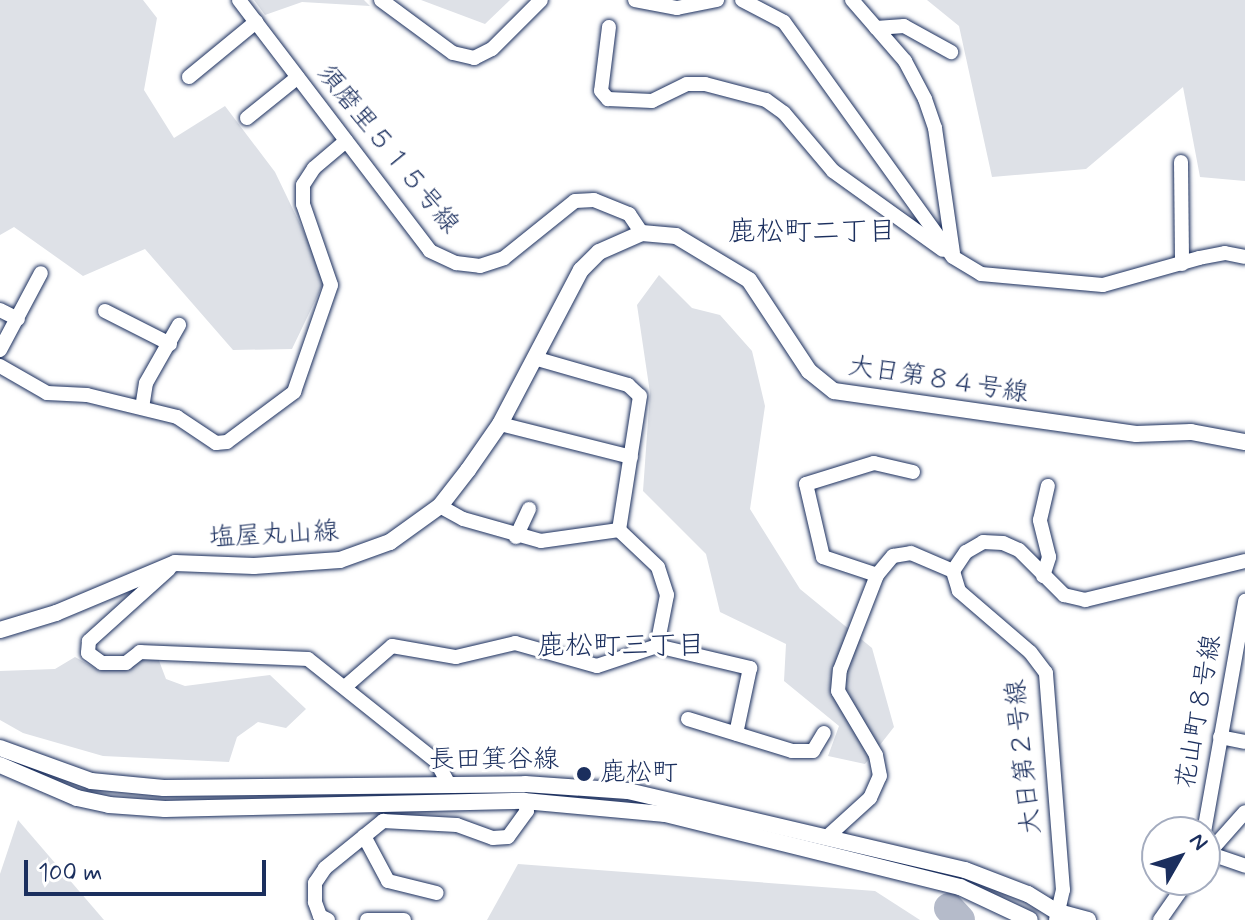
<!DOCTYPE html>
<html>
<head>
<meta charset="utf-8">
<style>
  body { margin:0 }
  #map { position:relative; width:1245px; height:920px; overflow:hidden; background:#fff; font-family:Mynerve,"Klee One",sans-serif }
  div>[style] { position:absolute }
  .green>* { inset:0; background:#dee1e7 }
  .river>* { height:30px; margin:-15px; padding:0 15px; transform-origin:15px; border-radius:15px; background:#b5bbca }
  .roads { filter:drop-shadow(0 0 2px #1b2f5e) drop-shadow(0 0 2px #1b2f5e) }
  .minor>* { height:14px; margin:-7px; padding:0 7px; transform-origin:7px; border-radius:7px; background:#fff }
  .tertiary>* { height:16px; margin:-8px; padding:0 8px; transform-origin:8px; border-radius:8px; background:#fff }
  .dots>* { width:22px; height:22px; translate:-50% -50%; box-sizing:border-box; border:4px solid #fff; border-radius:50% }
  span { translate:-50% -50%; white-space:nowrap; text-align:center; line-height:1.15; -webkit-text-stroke:6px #fff; paint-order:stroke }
  .street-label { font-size:26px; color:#1b2f5e }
  .poi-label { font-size:26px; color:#1b2f5e }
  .left { translate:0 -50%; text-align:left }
  .neighbourhood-label { font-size:28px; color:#1b2f5e }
  .north { position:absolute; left:1141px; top:816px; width:80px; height:80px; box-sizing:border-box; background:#fff; border:2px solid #a4acbf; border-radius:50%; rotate:51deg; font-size:22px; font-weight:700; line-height:32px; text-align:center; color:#1b2f5e }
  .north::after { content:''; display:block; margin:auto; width:28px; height:36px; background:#1b2f5e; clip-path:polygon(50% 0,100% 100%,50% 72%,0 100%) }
  .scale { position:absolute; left:24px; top:860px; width:242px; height:36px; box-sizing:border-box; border:4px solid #1b2f5e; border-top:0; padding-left:10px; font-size:24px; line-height:28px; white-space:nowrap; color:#1b2f5e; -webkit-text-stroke:6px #fff; paint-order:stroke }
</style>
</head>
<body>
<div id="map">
  <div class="green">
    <div style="clip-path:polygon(0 0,143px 0,157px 18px,144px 90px,174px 138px,225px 106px,275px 172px,326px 278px,292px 349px,233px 350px,145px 249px,83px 276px,14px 227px,0 235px)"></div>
    <div style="clip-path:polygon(254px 0,364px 0,370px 6px,302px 2px,265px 15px)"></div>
    <div style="clip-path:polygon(421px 0,510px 0,485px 24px)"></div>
    <div style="clip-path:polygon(927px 0,1245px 0,1245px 181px,1200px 177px,1183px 87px,1086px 169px,992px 177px,959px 26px)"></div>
    <div style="clip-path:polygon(659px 275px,692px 308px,720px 315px,752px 351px,765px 406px,750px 509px,800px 589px,872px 648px,894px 727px,865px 764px,828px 756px,839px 726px,784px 681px,786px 644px,720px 612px,706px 554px,643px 491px,650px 393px,637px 305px)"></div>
    <div style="clip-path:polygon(75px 657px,98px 670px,129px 668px,140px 657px,158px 658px,166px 679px,185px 686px,270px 675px,306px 709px,286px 728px,258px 722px,237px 737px,229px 762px,103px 756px,23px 733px,0 720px,0 671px,55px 669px)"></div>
    <div style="clip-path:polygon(18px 820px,104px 920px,0 920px,0 874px)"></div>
    <div style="clip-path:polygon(518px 864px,875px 891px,920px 920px,487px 920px)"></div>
  </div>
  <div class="river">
    <div style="left:949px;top:908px;width:16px;rotate:47deg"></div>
  </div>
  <div class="roads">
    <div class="minor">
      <div style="left:239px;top:0;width:315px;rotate:52.7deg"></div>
      <div style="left:430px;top:251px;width:29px;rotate:25deg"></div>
      <div style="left:456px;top:263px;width:24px;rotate:7deg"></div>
      <div style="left:480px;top:266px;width:25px;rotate:-18deg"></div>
      <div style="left:504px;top:258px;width:91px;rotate:-38.8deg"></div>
      <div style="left:575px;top:201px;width:19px;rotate:-3deg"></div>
      <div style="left:594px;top:200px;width:38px;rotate:22deg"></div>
      <div style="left:629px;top:214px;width:23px;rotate:56deg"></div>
      <div style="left:381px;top:0;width:89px;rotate:36.4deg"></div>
      <div style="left:453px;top:53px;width:22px;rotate:13deg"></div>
      <div style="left:474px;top:58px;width:20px;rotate:-27deg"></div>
      <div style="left:492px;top:49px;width:69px;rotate:-45deg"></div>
      <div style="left:635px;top:0;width:43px;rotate:10.8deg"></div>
      <div style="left:677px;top:8px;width:41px;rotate:-11.3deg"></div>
      <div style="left:742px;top:0;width:47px;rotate:27.6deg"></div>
      <div style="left:784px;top:22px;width:289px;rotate:54.3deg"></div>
      <div style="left:953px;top:257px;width:33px;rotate:31deg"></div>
      <div style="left:981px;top:274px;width:122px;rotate:5.2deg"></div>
      <div style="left:1103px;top:285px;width:100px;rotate:-15.7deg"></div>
      <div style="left:1199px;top:258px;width:26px;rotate:-11deg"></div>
      <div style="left:1225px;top:253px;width:20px;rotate:11deg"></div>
      <div style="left:852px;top:0;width:81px;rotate:49deg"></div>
      <div style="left:905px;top:61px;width:43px;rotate:62.2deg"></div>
      <div style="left:925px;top:99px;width:31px;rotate:71deg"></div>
      <div style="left:935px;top:128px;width:126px;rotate:81.8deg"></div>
      <div style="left:609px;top:27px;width:64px;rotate:97.1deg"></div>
      <div style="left:601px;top:91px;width:11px;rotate:49deg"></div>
      <div style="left:608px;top:99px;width:44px;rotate:2.6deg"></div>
      <div style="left:652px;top:101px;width:39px;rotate:-26deg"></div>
      <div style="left:687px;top:84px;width:18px"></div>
      <div style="left:705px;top:84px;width:63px;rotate:14.7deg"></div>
      <div style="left:766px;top:100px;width:22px;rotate:36deg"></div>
      <div style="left:784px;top:113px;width:76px;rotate:49.8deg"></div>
      <div style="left:833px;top:171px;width:135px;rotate:35.7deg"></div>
      <div style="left:876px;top:28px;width:28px;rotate:-4deg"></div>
      <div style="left:904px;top:26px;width:54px;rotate:29deg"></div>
      <div style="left:189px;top:77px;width:87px;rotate:-39.4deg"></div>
      <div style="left:247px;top:118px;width:65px;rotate:-38.8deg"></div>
      <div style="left:1181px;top:162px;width:102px;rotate:89.4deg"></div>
      <div style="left:0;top:310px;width:20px;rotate:27deg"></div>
      <div style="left:105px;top:311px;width:73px;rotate:26.9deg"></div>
      <div style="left:0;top:350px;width:87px;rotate:-62deg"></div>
      <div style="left:534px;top:358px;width:98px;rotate:16deg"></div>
      <div style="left:628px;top:385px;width:16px;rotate:43deg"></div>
      <div style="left:640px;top:396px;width:136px;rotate:98.9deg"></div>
      <div style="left:0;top:366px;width:54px;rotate:29.9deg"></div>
      <div style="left:47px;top:393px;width:40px;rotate:2.9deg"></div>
      <div style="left:87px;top:395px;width:93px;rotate:13.7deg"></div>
      <div style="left:177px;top:417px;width:47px;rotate:33.7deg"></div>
      <div style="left:216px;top:443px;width:11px;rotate:-5deg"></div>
      <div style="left:227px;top:442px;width:84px;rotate:-36.7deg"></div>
      <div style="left:294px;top:392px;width:113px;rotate:-70.9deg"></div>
      <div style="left:331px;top:285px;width:86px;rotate:-109.1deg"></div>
      <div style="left:303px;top:204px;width:19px;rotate:-90deg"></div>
      <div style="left:303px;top:185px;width:20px;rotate:-57deg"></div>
      <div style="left:314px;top:168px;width:42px;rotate:-40.2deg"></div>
      <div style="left:142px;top:408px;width:25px;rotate:-81deg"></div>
      <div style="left:146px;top:383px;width:67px;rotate:-60.4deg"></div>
      <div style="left:500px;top:424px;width:135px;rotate:14.1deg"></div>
      <div style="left:516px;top:537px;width:31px;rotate:-65deg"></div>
      <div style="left:169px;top:569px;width:108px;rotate:138deg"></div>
      <div style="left:89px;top:641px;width:12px;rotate:95deg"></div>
      <div style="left:88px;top:653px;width:17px;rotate:36deg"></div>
      <div style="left:102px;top:663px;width:24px"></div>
      <div style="left:126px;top:663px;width:18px;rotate:-38deg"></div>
      <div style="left:140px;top:652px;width:168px;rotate:2.4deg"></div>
      <div style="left:308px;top:659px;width:164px;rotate:38.6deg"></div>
      <div style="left:436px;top:761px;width:26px;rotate:61deg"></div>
      <div style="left:877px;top:575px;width:57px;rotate:-161.6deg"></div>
      <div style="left:823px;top:557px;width:75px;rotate:-103.1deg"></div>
      <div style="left:806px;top:484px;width:71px;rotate:-17.2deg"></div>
      <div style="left:874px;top:463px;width:40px;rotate:13deg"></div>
      <div style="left:1043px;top:576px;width:20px;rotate:-72deg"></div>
      <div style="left:1049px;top:557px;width:38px;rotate:-104deg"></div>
      <div style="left:1040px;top:520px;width:35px;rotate:-77deg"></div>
      <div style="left:657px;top:646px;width:96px;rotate:13.3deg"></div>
      <div style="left:750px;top:668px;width:67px;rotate:102deg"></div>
      <div style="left:346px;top:686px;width:61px;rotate:-41deg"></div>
      <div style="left:392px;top:646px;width:65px;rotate:9.8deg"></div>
      <div style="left:456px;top:657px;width:61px;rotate:-13.3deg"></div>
      <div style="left:515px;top:643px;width:85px;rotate:15.7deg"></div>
      <div style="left:597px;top:666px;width:63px;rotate:-18.4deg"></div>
      <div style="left:657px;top:646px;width:52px;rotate:-78.9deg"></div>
      <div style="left:667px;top:595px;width:29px;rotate:-108deg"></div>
      <div style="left:658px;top:567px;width:54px;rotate:-136.5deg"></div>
      <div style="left:619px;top:530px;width:79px;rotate:172deg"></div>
      <div style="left:541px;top:541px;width:81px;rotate:-164.2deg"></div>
      <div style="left:463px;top:519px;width:26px;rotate:-151deg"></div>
      <div style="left:688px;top:719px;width:109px;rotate:17.1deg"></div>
      <div style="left:792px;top:751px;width:21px"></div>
      <div style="left:813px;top:751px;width:21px;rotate:-59deg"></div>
      <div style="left:1220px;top:737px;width:25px;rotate:11deg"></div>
      <div style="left:1204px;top:832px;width:235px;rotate:-79.9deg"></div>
      <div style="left:364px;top:836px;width:51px;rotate:61.9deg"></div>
      <div style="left:388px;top:881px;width:50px;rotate:13.8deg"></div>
      <div style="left:827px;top:837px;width:58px;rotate:-42.2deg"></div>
      <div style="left:870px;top:798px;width:24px;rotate:-66deg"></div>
      <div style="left:880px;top:776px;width:21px;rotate:-101deg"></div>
      <div style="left:876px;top:755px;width:74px;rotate:-120.7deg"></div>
      <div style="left:838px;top:691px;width:21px;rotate:-85deg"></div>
      <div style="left:840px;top:670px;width:102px;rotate:-68.7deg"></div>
      <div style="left:877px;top:575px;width:25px;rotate:-50deg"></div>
      <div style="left:893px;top:556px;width:18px;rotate:-9deg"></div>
      <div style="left:911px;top:553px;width:46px;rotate:23.2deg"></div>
      <div style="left:1208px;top:853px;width:39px;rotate:19deg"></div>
      <div style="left:1205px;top:857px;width:60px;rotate:-48.4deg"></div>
      <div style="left:328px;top:920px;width:9px;rotate:-153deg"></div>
      <div style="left:320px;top:916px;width:15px;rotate:-110deg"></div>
      <div style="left:315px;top:902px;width:19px;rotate:-90deg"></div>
      <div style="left:315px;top:883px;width:18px;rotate:-56deg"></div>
      <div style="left:325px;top:868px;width:75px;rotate:-39deg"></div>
      <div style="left:383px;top:821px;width:74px;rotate:3.1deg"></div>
      <div style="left:457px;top:825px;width:38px;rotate:20deg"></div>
      <div style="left:493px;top:838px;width:15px;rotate:-4deg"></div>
      <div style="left:508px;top:837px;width:32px;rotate:-54deg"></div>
      <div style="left:527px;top:811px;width:10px;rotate:-107deg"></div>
      <div style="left:367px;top:920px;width:37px"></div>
      <div style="left:1056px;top:920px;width:31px;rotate:-77deg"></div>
      <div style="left:1063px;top:890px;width:218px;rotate:-94.5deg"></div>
      <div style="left:1046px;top:673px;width:26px;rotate:-127deg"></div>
      <div style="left:1030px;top:652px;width:94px;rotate:-139.3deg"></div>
      <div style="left:959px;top:591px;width:21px;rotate:-107deg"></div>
      <div style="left:953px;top:571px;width:23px;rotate:-56deg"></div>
      <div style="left:966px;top:552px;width:20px;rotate:-30deg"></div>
      <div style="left:983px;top:542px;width:20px;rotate:3deg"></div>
      <div style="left:1003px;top:543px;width:17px;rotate:24deg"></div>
      <div style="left:1019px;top:550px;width:64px;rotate:45deg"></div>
      <div style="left:1064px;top:595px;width:22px;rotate:13deg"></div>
      <div style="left:1085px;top:600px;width:165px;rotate:-13.7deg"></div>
      <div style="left:1160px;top:920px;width:49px;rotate:-55deg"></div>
    </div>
    <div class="tertiary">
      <div style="left:0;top:630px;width:59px;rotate:-16.9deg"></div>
      <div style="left:56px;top:613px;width:129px;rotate:-22.8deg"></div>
      <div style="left:175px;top:563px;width:79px;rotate:2.2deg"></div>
      <div style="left:254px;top:566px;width:86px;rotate:-4deg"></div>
      <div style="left:340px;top:560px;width:53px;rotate:-19.8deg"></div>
      <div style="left:390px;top:542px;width:62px;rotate:-35.8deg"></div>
      <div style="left:440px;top:506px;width:46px;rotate:-52.1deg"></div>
      <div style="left:468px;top:470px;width:56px;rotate:-55.2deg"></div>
      <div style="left:500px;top:424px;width:174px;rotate:-62.3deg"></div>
      <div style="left:581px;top:270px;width:25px;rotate:-45deg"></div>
      <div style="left:599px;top:252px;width:47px;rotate:-23.8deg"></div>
      <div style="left:642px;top:233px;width:34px;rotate:5deg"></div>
      <div style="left:676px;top:236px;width:85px;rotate:31.1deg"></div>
      <div style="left:749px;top:280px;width:109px;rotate:56.6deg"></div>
      <div style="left:809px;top:371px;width:32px;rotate:39deg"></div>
      <div style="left:834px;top:391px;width:305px;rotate:8.1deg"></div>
      <div style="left:1136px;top:434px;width:55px;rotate:-2.1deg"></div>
      <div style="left:1191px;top:432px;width:55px;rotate:10.5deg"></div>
      <div style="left:0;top:748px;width:97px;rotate:19.9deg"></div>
      <div style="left:91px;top:781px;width:73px;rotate:5.5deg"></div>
      <div style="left:164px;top:788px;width:361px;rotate:-0.6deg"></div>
      <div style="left:525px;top:784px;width:103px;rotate:3.9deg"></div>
      <div style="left:628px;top:791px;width:346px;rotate:13.2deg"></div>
      <div style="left:965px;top:870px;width:67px;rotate:20.9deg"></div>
      <div style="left:1028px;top:894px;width:49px;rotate:31.8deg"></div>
      <div style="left:0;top:765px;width:84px;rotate:23.2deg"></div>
      <div style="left:77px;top:798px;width:33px;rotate:12deg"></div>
      <div style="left:109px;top:805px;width:56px;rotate:4.1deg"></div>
      <div style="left:165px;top:809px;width:359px;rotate:-1.3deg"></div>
      <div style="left:524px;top:801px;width:142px;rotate:5.3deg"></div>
      <div style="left:665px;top:814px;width:304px;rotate:13.9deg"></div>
      <div style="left:960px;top:887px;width:77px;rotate:25.2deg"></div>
      <div style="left:1062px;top:913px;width:27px;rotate:15deg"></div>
    </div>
  </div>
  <div class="dots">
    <div style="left:584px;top:774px;background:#1b2f5e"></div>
  </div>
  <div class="street-label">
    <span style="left:387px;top:150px;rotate:51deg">須磨里５１５号線</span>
    <span style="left:938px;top:381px;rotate:9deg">大日第８４号線</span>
    <span style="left:274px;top:536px;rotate:-3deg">塩屋丸山線</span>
    <span style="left:1200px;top:712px;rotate:-80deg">花山町８号線</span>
    <span style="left:1025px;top:757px;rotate:-96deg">大日第２号線</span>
    <span style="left:494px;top:761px">長田箕谷線</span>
  </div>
  <div class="poi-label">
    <span class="left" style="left:600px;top:774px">鹿松町</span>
  </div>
  <div class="neighbourhood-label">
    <span style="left:812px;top:233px">鹿松町二丁目</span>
    <span style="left:621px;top:647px">鹿松町三丁目</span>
  </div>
  <div class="north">N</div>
  <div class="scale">100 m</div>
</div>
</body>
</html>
